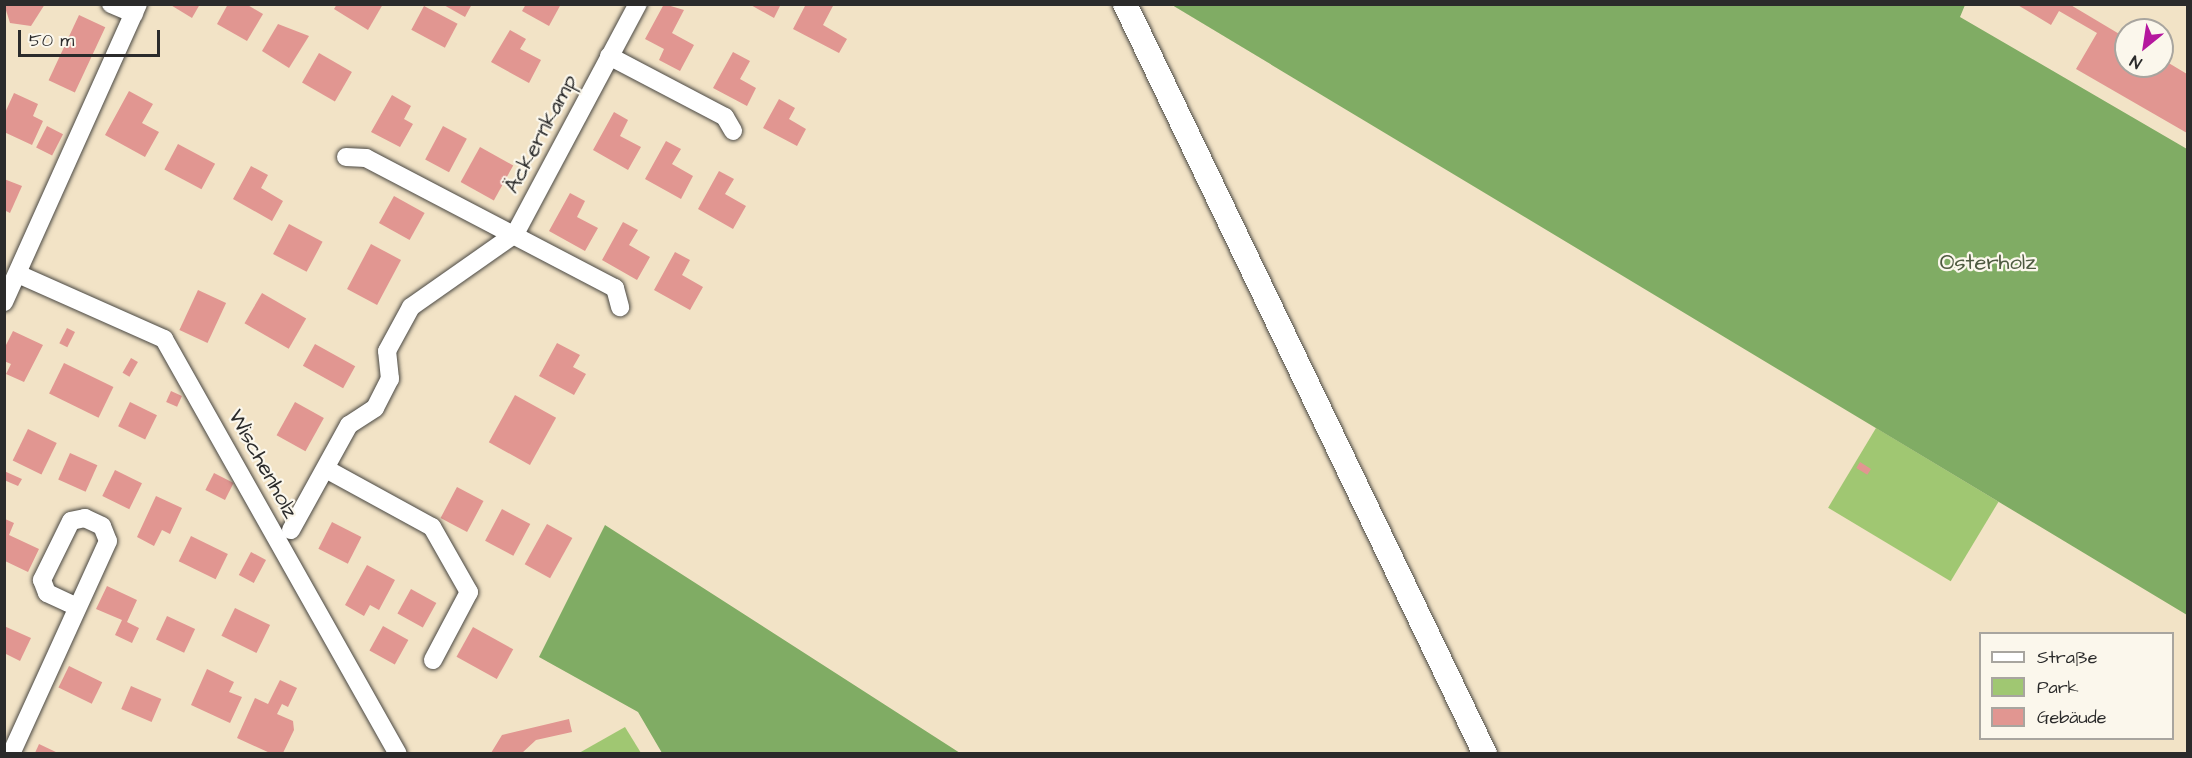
<!DOCTYPE html>
<html>
<head>
<meta charset="utf-8">
<style>
  body { margin:0 }
  #map { position:relative; width:2192px; height:758px; overflow:hidden; background:#f2e3c6; font-family:"Architects Daughter",sans-serif }
  div>[style] { position:absolute }
  .green>* { inset:0; background:#a0c772; transform-origin:0 0 }
  .forest>* { inset:0; background:#80ac64 }
  .building>* { inset:0; background:#e19691; transform-origin:0 0 }
  .roads { filter:drop-shadow(0 0 2px #494742) drop-shadow(0 0 2px #494742) }
  .street>* { height:18px; margin:-9px; padding:0 9px; transform-origin:9px; border-radius:9px; background:#fff }
  .secondary>* { height:24px; margin:-12px; padding:0 12px; transform-origin:12px; border-radius:12px; background:#fff }
  span { translate:-50% -50%; white-space:nowrap; text-align:center; line-height:1.15; -webkit-text-stroke:4.5px #fbf7ec; paint-order:stroke }
  .street-label { font-size:22px; color:#2b2b2b }
  .park-label { font-size:22px; color:#4e5a40 }
  .frame { position:absolute; inset:0; border:6px solid #2b2b2b; pointer-events:none }
  .legend { position:absolute; left:1979px; top:632px; width:195px; height:108px; box-sizing:border-box; background:#fbf7ec; border:2px solid #a8a59f; margin:0; padding:8px 10px; list-style:none; font-size:18px; color:#2b2b2b }
  .legend li { display:flex; align-items:center; gap:12px; height:30px }
  .legend b { width:30px; border:2px solid #a8a59f }
  .north { position:absolute; left:2114px; top:18px; width:60px; height:60px; box-sizing:border-box; background:#fbf7ec; border:2px solid #a8a59f; border-radius:50%; rotate:210deg; font-size:16px; font-weight:700; line-height:24px; text-align:center; color:#2b2b2b }
  .north::after { content:''; display:block; margin:auto; width:21px; height:27px; background:#b5179e; clip-path:polygon(50% 0,100% 100%,50% 72%,0 100%) }
  .scale { position:absolute; left:18px; top:30px; width:142px; height:27px; box-sizing:border-box; border:3px solid #2b2b2b; border-top:0; padding-left:8px; font-size:18px; line-height:21px; white-space:nowrap; color:#2b2b2b; -webkit-text-stroke:4px #fbf7ec; paint-order:stroke }
</style>
</head>
<body>
<div id="map">
  <div class="green">
    <div style="left:1876px;top:428px;width:143px;height:93px;rotate:31deg"></div>
    <div style="clip-path:polygon(625px 727px,641px 753px,579px 753px)"></div>
  </div>
  <div class="forest">
    <div style="clip-path:polygon(1172px 5px,1965px 5px,1960px 17px,2187px 149px,2187px 615px)"></div>
    <div style="clip-path:polygon(605px 525px,960px 753px,662px 753px,638px 712px,539px 657px)"></div>
  </div>
  <div class="building">
    <div style="clip-path:polygon(4px 4px,45px 4px,31px 26px,10px 23px)"></div>
    <div style="clip-path:polygon(169px 4px,200px 4px,192px 18px)"></div>
    <div style="clip-path:polygon(228px 4px,246px 4px,263px 14px,247px 41px,217px 24px)"></div>
    <div style="clip-path:polygon(337px 4px,383px 4px,368px 30px,334px 9px)"></div>
    <div style="clip-path:polygon(442px 4px,472px 4px,465px 17px)"></div>
    <div style="clip-path:polygon(526px 4px,561px 4px,549px 26px,522px 11px)"></div>
    <div style="clip-path:polygon(664px 4px,684px 10px,672px 33px,694px 45px,680px 71px,659px 60px,664px 49px,645px 39px)"></div>
    <div style="clip-path:polygon(749px 4px,781px 4px,774px 18px)"></div>
    <div style="clip-path:polygon(806px 4px,834px 4px,823px 25px,847px 39px,839px 53px,793px 29px)"></div>
    <div style="clip-path:polygon(2016px 4px,2069px 4px,2126px 38px,2126px 66px,2162px 66px,2162px 59px,2187px 74px,2187px 133px,2076px 69px,2097px 33px,2059px 11px,2051px 25px)"></div>
    <div style="left:424px;top:6px;width:38px;height:27px;rotate:28deg"></div>
    <div style="left:79px;top:15px;width:29px;height:72px;rotate:25deg"></div>
    <div style="clip-path:polygon(278px 24px,309px 36px,289px 68px,262px 51px)"></div>
    <div style="clip-path:polygon(510px 30px,526px 39px,520px 49px,541px 60px,529px 83px,491px 62px)"></div>
    <div style="clip-path:polygon(733px 52px,750px 61px,740px 79px,756px 88px,747px 106px,713px 88px)"></div>
    <div style="left:319px;top:53px;width:38px;height:34px;rotate:30deg"></div>
    <div style="clip-path:polygon(129px 91px,153px 104px,142px 123px,159px 132px,145px 157px,105px 135px)"></div>
    <div style="clip-path:polygon(14px 93px,38px 104px,33px 116px,43px 121px,32px 145px,4px 132px,4px 115px)"></div>
    <div style="clip-path:polygon(392px 95px,411px 106px,404px 119px,413px 124px,400px 147px,371px 132px)"></div>
    <div style="clip-path:polygon(779px 99px,795px 108px,789px 119px,806px 129px,797px 146px,763px 128px)"></div>
    <div style="clip-path:polygon(614px 112px,628px 120px,620px 136px,641px 147px,628px 170px,593px 150px)"></div>
    <div style="left:47px;top:126px;width:18px;height:24px;rotate:27deg"></div>
    <div style="left:443px;top:126px;width:27px;height:38px;rotate:28deg"></div>
    <div style="clip-path:polygon(666px 141px,681px 149px,672px 164px,693px 176px,681px 199px,645px 179px)"></div>
    <div style="left:178px;top:144px;width:42px;height:29px;rotate:28deg"></div>
    <div style="left:480px;top:147px;width:38px;height:40px;rotate:29deg"></div>
    <div style="clip-path:polygon(251px 166px,268px 175px,261px 188px,283px 201px,272px 221px,233px 199px)"></div>
    <div style="clip-path:polygon(719px 171px,734px 179px,725px 194px,746px 206px,733px 229px,698px 209px)"></div>
    <div style="clip-path:polygon(4px 179px,22px 186px,10px 213px,4px 210px)"></div>
    <div style="clip-path:polygon(570px 193px,585px 201px,577px 217px,598px 228px,585px 251px,549px 231px)"></div>
    <div style="left:394px;top:196px;width:35px;height:31px;rotate:29deg"></div>
    <div style="clip-path:polygon(623px 222px,638px 230px,629px 245px,650px 257px,637px 280px,602px 260px)"></div>
    <div style="left:289px;top:224px;width:38px;height:34px;rotate:28deg"></div>
    <div style="left:371px;top:244px;width:34px;height:51px;rotate:28deg"></div>
    <div style="clip-path:polygon(675px 252px,690px 260px,682px 275px,703px 287px,690px 310px,654px 290px)"></div>
    <div style="left:198px;top:290px;width:31px;height:44px;rotate:25deg"></div>
    <div style="left:262px;top:293px;width:51px;height:35px;rotate:30deg"></div>
    <div style="left:67px;top:328px;width:9px;height:17px;rotate:27deg"></div>
    <div style="clip-path:polygon(13px 331px,43px 345px,24px 382px,6px 374px,11px 364px,4px 361px,4px 349px)"></div>
    <div style="clip-path:polygon(557px 343px,580px 355px,573px 367px,586px 374px,574px 395px,539px 376px)"></div>
    <div style="left:315px;top:344px;width:46px;height:25px;rotate:29deg"></div>
    <div style="left:131px;top:358px;width:8px;height:17px;rotate:30deg"></div>
    <div style="left:64px;top:363px;width:55px;height:34px;rotate:26deg"></div>
    <div style="left:171px;top:391px;width:12px;height:12px;rotate:24deg"></div>
    <div style="left:515px;top:395px;width:47px;height:54px;rotate:29deg"></div>
    <div style="left:130px;top:402px;width:30px;height:27px;rotate:26deg"></div>
    <div style="left:295px;top:402px;width:33px;height:38px;rotate:29deg"></div>
    <div style="left:28px;top:429px;width:32px;height:35px;rotate:26deg"></div>
    <div style="left:70px;top:453px;width:30px;height:29px;rotate:24deg"></div>
    <div style="left:1860px;top:462px;width:13px;height:7px;rotate:32deg"></div>
    <div style="left:115px;top:470px;width:30px;height:29px;rotate:26deg"></div>
    <div style="clip-path:polygon(4px 471px,22px 479px,18px 486px,4px 480px)"></div>
    <div style="left:214px;top:473px;width:22px;height:19px;rotate:27deg"></div>
    <div style="left:457px;top:487px;width:30px;height:35px;rotate:28deg"></div>
    <div style="clip-path:polygon(156px 496px,182px 508px,170px 534px,162px 530px,154px 546px,137px 537px)"></div>
    <div style="left:502px;top:509px;width:32px;height:36px;rotate:28deg"></div>
    <div style="clip-path:polygon(5px 519px,14px 523px,9px 535px,39px 549px,28px 572px,5px 561px)"></div>
    <div style="left:332px;top:522px;width:33px;height:30px;rotate:27deg"></div>
    <div style="left:547px;top:524px;width:29px;height:46px;rotate:29deg"></div>
    <div style="left:191px;top:536px;width:41px;height:28px;rotate:26deg"></div>
    <div style="left:251px;top:552px;width:17px;height:26px;rotate:28deg"></div>
    <div style="clip-path:polygon(367px 565px,395px 580px,379px 610px,370px 605px,364px 616px,345px 605px)"></div>
    <div style="clip-path:polygon(107px 586px,137px 600px,127px 622px,139px 628px,132px 643px,115px 635px,122px 620px,96px 609px)"></div>
    <div style="left:411px;top:589px;width:29px;height:28px;rotate:29deg"></div>
    <div style="left:235px;top:608px;width:39px;height:31px;rotate:26deg"></div>
    <div style="left:167px;top:616px;width:31px;height:26px;rotate:25deg"></div>
    <div style="clip-path:polygon(4px 626px,31px 638px,20px 661px,4px 653px)"></div>
    <div style="left:383px;top:626px;width:29px;height:28px;rotate:29deg"></div>
    <div style="left:473px;top:627px;width:46px;height:34px;rotate:29deg"></div>
    <div style="left:69px;top:666px;width:37px;height:24px;rotate:26deg"></div>
    <div style="clip-path:polygon(207px 669px,234px 682px,229px 692px,242px 697px,230px 723px,191px 705px)"></div>
    <div style="clip-path:polygon(280px 680px,297px 688px,288px 707px,282px 704px,277px 714px,293px 721px,294px 730px,283px 753px,270px 753px,237px 738px,255px 698px,268px 704px)"></div>
    <div style="left:131px;top:686px;width:33px;height:25px;rotate:23deg"></div>
    <div style="clip-path:polygon(569px 719px,572px 732px,536px 740px,522px 753px,491px 753px,502px 735px)"></div>
    <div style="clip-path:polygon(39px 744px,58px 753px,35px 753px)"></div>
  </div>
  <div class="roads">
    <div class="street">
      <div style="left:111px;top:4px;width:25px;rotate:23deg"></div>
      <div style="left:609px;top:56px;width:131px;rotate:27.7deg"></div>
      <div style="left:725px;top:117px;width:16px;rotate:60deg"></div>
      <div style="left:346px;top:157px;width:20px;rotate:3deg"></div>
      <div style="left:366px;top:158px;width:281px;rotate:27.6deg"></div>
      <div style="left:615px;top:288px;width:20px;rotate:75deg"></div>
      <div style="left:18px;top:274px;width:160px;rotate:24deg"></div>
      <div style="left:164px;top:339px;width:476px;rotate:60.6deg"></div>
      <div style="left:4px;top:302px;width:327px;rotate:-65.8deg"></div>
      <div style="left:326px;top:469px;width:121px;rotate:28.7deg"></div>
      <div style="left:432px;top:527px;width:75px;rotate:60.4deg"></div>
      <div style="left:469px;top:592px;width:77px;rotate:117.9deg"></div>
      <div style="left:291px;top:530px;width:120px;rotate:-61.1deg"></div>
      <div style="left:349px;top:425px;width:31px;rotate:-33deg"></div>
      <div style="left:375px;top:408px;width:33px;rotate:-63deg"></div>
      <div style="left:390px;top:379px;width:28px;rotate:-96deg"></div>
      <div style="left:387px;top:351px;width:50px;rotate:-61.4deg"></div>
      <div style="left:411px;top:307px;width:127px;rotate:-35.1deg"></div>
      <div style="left:515px;top:234px;width:261px;rotate:-61.9deg"></div>
      <div style="left:11px;top:754px;width:234px;rotate:-65.5deg"></div>
      <div style="left:108px;top:541px;width:16px;rotate:-112deg"></div>
      <div style="left:102px;top:526px;width:19px;rotate:-155deg"></div>
      <div style="left:85px;top:518px;width:14px;rotate:168deg"></div>
      <div style="left:71px;top:521px;width:66px;rotate:116.2deg"></div>
      <div style="left:42px;top:580px;width:14px;rotate:69deg"></div>
      <div style="left:47px;top:593px;width:33px;rotate:25deg"></div>
    </div>
    <div class="secondary">
      <div style="left:1125px;top:4px;width:832px;rotate:64.36deg"></div>
    </div>
  </div>
  <div class="street-label">
    <span style="left:541px;top:134px;rotate:-62deg">Äckernkamp</span>
    <span style="left:263px;top:464px;rotate:61deg">Wischenholz</span>
  </div>
  <div class="park-label">
    <span style="left:1988px;top:263px">Osterholz</span>
  </div>
  <div class="frame"></div>
  <ul class="legend">
  <li><b style="height:8px;background:#fff"></b>Straße</li>
  <li><b style="height:16px;background:#a0c772"></b>Park</li>
  <li><b style="height:16px;background:#e19691"></b>Gebäude</li>
  </ul>
  <div class="north">N</div>
  <div class="scale">50 m</div>
</div>
</body>
</html>
